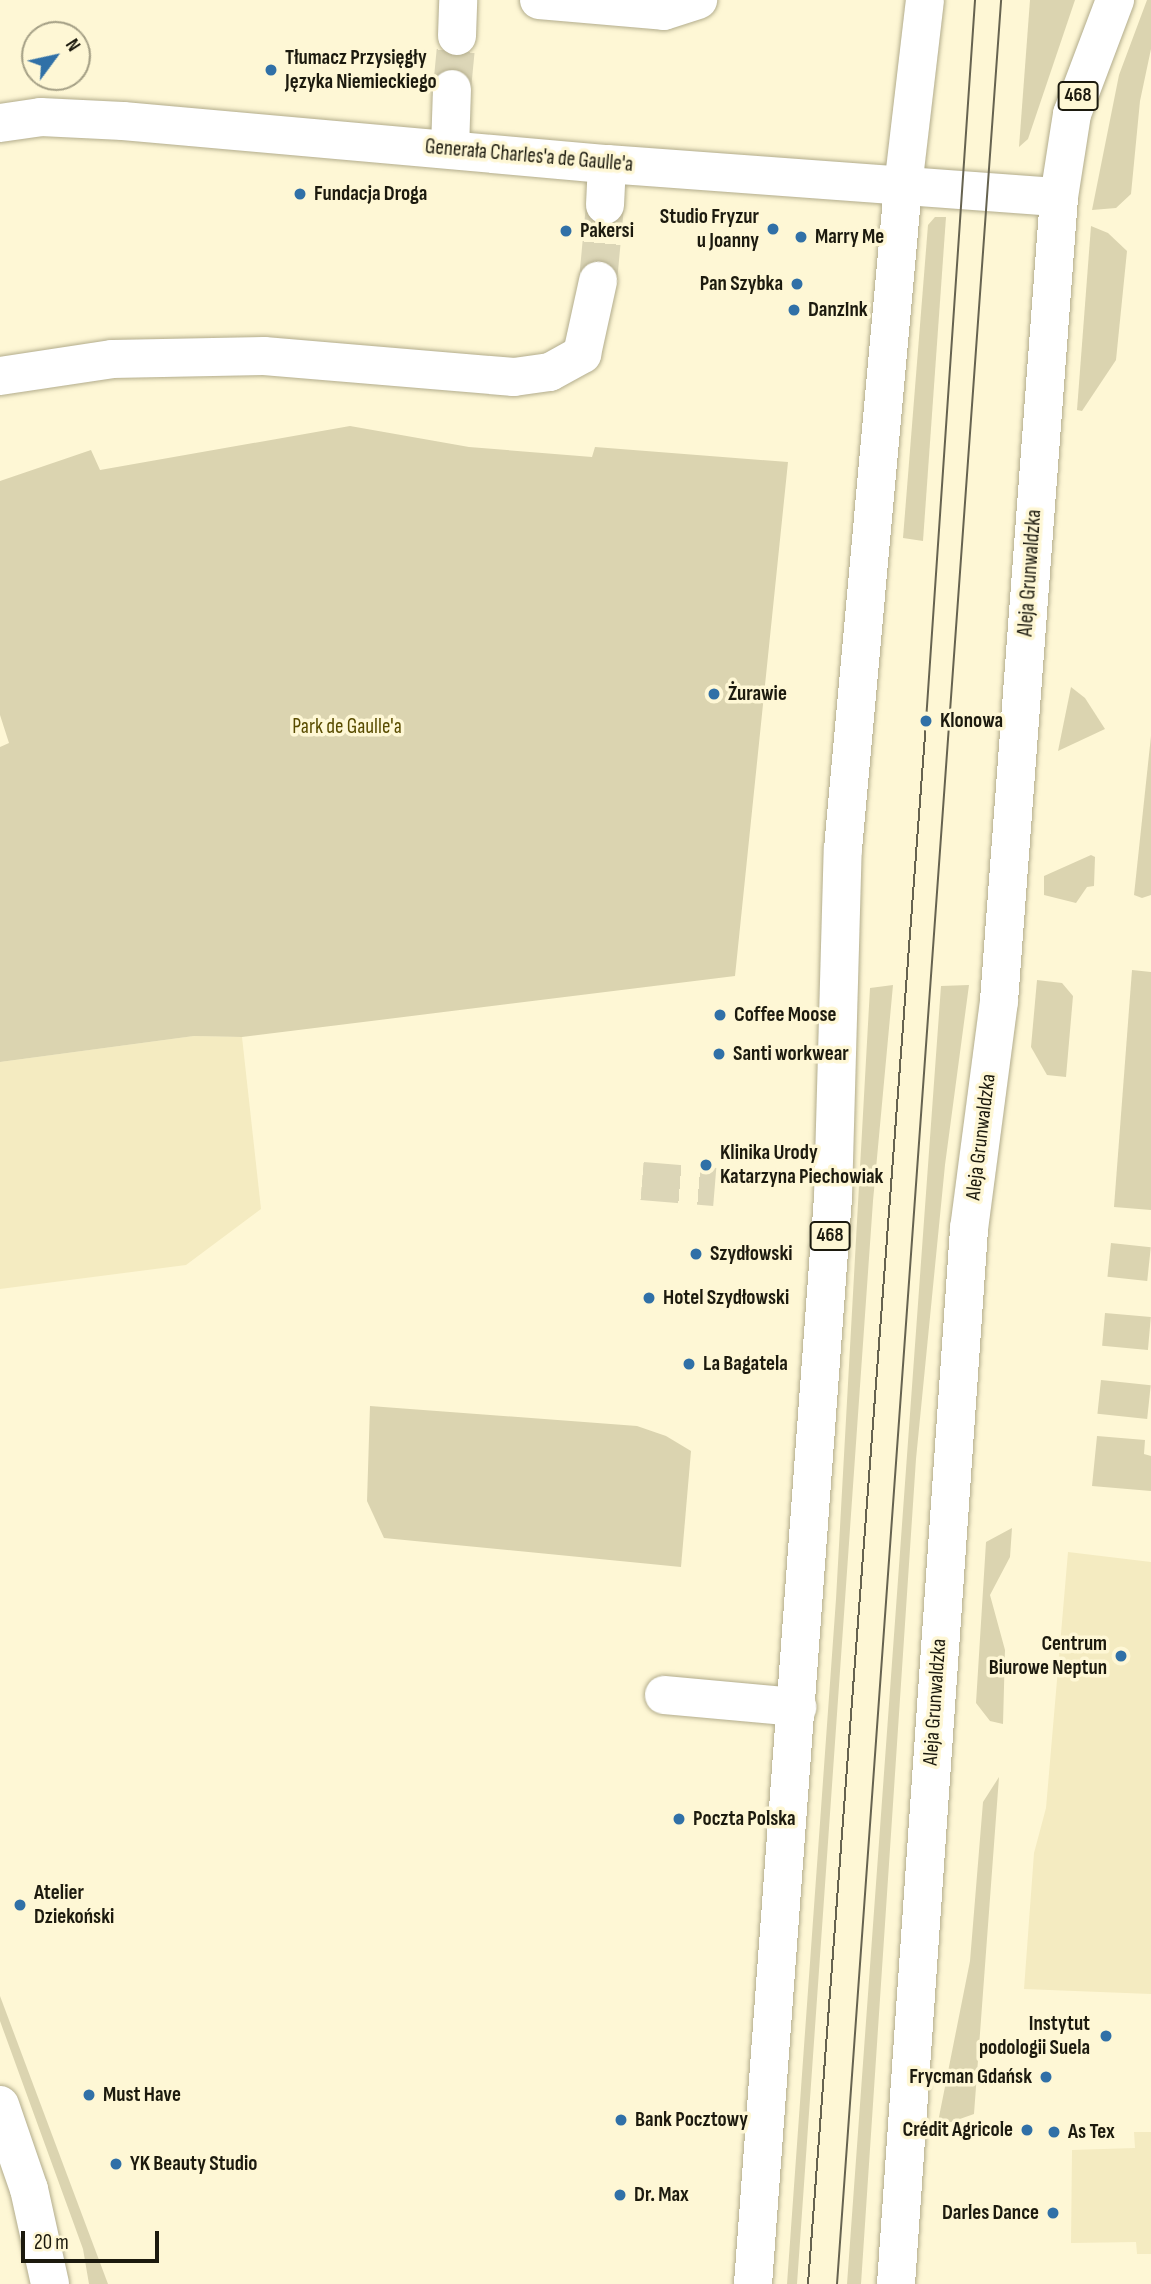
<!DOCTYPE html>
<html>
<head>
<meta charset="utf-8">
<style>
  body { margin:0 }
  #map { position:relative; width:1151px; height:2284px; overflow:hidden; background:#fef7d5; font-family:"Sofia Sans Condensed",sans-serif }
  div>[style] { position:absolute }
  .built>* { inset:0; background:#f4ebc1 }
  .green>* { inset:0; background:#dbd4b0; transform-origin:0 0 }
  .minor-tunnel>* { height:38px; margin-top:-19px; transform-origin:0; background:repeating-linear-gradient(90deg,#dcd6b7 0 38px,transparent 0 57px) }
  .roads { filter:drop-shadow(0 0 2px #b2ac8c) drop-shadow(0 0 2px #b2ac8c) }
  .minor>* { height:38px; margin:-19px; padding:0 19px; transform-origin:19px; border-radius:19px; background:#fff }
  .major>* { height:38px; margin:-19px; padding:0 19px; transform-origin:19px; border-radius:19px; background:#fff }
  .tram>* { height:2px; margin:-1px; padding:0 1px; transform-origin:1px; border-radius:1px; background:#666350 }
  .dots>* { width:19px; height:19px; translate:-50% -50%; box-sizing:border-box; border:4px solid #fef7d5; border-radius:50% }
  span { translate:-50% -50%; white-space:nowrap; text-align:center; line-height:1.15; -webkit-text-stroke:7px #fef7d5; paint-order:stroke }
  .shield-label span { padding:2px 5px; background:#fef7d5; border:2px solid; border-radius:5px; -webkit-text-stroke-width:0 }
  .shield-label { font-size:19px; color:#1c1a0e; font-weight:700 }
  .poi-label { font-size:21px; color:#1c1a0e; font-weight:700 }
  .left { translate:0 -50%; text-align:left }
  .right { translate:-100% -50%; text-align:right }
  .street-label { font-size:21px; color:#1c1a0e }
  .park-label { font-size:21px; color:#594c00 }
  .north { position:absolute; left:21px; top:21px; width:70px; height:70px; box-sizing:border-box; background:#fef7d5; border:2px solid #a49f85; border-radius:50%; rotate:57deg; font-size:19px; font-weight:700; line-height:28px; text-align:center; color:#1c1a0e }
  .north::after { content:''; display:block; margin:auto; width:24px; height:32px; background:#3070a7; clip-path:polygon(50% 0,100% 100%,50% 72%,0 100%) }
  .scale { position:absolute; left:21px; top:2231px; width:138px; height:32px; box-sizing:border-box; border:4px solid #1c1a0e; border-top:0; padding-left:9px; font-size:21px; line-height:24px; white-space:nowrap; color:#1c1a0e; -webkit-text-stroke:5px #fef7d5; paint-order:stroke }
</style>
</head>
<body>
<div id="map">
  <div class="built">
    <div style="clip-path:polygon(194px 1036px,242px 1037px,261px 1209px,186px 1265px,0 1289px,0 1062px)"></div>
    <div style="clip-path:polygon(1068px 1552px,1151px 1562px,1151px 1994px,1024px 1989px,1034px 1853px,1046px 1808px)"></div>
    <div style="clip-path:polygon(1134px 2132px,1151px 2132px,1151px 2254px,1137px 2254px,1136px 2242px,1071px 2243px,1072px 2150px,1135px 2148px)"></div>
  </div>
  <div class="green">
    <div style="clip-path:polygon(1030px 0,1075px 0,1028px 139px,1019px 147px)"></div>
    <div style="clip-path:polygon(1147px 0,1151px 0,1151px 49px,1140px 101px,1131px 194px,1116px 208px,1092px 210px,1119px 75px)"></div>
    <div style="clip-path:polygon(935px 217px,946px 217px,923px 541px,903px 538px,928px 225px)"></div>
    <div style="clip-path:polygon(1091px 226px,1108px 233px,1127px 251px,1116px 360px,1082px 411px,1077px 410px)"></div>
    <div style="clip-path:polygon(350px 426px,469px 447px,592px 457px,595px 447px,788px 462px,735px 976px,242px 1037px,194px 1036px,0 1062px,0 747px,9px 743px,0 715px,0 481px,91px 450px,100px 470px)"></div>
    <div style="clip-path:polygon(1071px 687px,1085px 698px,1105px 729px,1058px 751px)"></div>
    <div style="clip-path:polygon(1151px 736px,1151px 895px,1142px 898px,1134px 895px)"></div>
    <div style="clip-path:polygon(1091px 855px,1095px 857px,1094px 886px,1087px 887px,1076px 903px,1044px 895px,1044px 876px)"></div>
    <div style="clip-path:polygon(1132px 970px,1151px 972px,1151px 1210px,1114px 1207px)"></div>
    <div style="clip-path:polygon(1037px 980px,1062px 983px,1073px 996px,1066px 1077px,1047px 1075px,1031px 1047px)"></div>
    <div style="clip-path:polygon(893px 985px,873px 1201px,797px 2284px,787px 2284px,836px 1599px,870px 988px)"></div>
    <div style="clip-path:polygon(969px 985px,945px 1165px,916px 1459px,861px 2284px,847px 2284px,941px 986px)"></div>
    <div style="left:1111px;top:1243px;width:40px;height:34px;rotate:6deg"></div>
    <div style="left:1105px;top:1313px;width:46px;height:33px;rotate:5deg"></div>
    <div style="left:1101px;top:1380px;width:50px;height:34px;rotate:6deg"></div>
    <div style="clip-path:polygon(370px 1406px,637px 1426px,666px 1436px,691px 1451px,681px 1567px,384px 1538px,367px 1501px)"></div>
    <div style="clip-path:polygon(1097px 1436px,1145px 1440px,1144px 1454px,1151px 1456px,1151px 1491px,1092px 1486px)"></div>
    <div style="clip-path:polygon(1012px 1528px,1010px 1557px,990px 1595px,1005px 1650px,1003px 1724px,990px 1721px,976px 1703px,986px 1542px)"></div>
    <div style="clip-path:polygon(999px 1777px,974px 2114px,937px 2127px,970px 1961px,983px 1802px)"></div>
    <div style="clip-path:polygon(0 1996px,108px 2284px,89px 2284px,83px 2249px,0 2021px)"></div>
  </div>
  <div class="minor-tunnel">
    <div style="left:452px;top:89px;width:53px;rotate:-84.6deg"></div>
    <div style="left:598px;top:281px;width:76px;rotate:-84.7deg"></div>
    <div style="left:642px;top:1181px;width:73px;rotate:4.7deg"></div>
  </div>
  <div class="roads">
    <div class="minor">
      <div style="left:539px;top:0;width:125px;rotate:5deg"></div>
      <div style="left:664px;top:11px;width:36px;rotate:-18deg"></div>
      <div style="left:457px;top:36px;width:36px;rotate:-88deg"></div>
      <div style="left:0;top:123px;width:41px;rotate:-8.3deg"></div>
      <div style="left:41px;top:117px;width:82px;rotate:2.8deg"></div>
      <div style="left:123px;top:121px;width:486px;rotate:5.1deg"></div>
      <div style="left:607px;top:164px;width:453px;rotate:4.2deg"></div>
      <div style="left:450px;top:149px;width:60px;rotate:-88.1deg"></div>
      <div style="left:605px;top:205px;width:41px;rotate:-87.2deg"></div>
      <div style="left:0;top:376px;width:113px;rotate:-8.6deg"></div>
      <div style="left:112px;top:359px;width:152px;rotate:-1.1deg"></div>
      <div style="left:264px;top:356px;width:251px;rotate:4.8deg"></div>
      <div style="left:514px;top:377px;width:36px;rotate:-8deg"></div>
      <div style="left:550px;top:372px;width:37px;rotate:-29deg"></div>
      <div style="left:582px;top:354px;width:75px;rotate:-77.6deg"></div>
      <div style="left:664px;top:1695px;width:134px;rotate:5.2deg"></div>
      <div style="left:0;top:2105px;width:89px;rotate:71deg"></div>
      <div style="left:29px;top:2189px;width:97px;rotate:77.5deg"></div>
    </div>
    <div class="major">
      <div style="left:753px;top:2284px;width:1090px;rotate:-85.79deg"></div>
      <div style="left:833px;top:1197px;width:348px;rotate:-88.4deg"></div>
      <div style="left:843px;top:849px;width:665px;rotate:-84.82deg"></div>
      <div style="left:903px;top:187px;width:188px;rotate:-83.3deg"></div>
      <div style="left:896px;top:2284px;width:1058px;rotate:-86.04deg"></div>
      <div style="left:969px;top:1229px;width:230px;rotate:-82.5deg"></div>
      <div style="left:999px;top:1001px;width:806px;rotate:-85.73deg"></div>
      <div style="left:1059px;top:197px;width:84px;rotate:-81.1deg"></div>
      <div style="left:1072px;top:114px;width:122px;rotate:-69.3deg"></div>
    </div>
  </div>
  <div class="tram">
    <div style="left:808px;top:2284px;width:1567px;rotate:-85.68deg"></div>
    <div style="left:926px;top:721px;width:723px;rotate:-86.11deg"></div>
    <div style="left:837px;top:2284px;width:2290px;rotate:-85.89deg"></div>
  </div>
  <div class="dots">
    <div style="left:271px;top:70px;background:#3070a7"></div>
    <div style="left:300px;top:194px;background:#3070a7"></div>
    <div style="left:773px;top:229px;background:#3070a7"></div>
    <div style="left:566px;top:231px;background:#3070a7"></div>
    <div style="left:801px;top:237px;background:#3070a7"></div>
    <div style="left:797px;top:284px;background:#3070a7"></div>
    <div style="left:794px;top:310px;background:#3070a7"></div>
    <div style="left:714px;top:694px;background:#3070a7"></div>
    <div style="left:926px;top:721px;background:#3070a7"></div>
    <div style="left:720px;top:1015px;background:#3070a7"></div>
    <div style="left:719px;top:1054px;background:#3070a7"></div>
    <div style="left:706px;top:1165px;background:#3070a7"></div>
    <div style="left:696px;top:1254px;background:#3070a7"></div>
    <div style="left:649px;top:1298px;background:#3070a7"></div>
    <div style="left:689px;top:1364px;background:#3070a7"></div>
    <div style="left:1121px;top:1656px;background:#3070a7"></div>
    <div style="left:679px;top:1819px;background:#3070a7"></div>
    <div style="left:20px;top:1905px;background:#3070a7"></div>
    <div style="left:1106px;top:2036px;background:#3070a7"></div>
    <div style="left:1046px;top:2077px;background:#3070a7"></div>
    <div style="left:89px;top:2095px;background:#3070a7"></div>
    <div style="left:621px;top:2120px;background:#3070a7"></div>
    <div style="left:1027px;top:2130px;background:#3070a7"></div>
    <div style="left:1054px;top:2132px;background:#3070a7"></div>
    <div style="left:116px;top:2164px;background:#3070a7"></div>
    <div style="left:620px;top:2195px;background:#3070a7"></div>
    <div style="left:1053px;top:2213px;background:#3070a7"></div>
  </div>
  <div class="shield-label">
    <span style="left:1078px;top:96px">468</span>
    <span style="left:830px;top:1236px">468</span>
  </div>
  <div class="poi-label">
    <span class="left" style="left:285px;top:70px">Tłumacz Przysięgły<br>Języka Niemieckiego</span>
    <span class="left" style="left:314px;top:194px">Fundacja Droga</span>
    <span class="right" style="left:759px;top:229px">Studio Fryzur<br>u Joanny</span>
    <span class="left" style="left:580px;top:231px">Pakersi</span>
    <span class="left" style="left:815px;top:237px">Marry Me</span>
    <span class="right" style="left:783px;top:284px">Pan Szybka</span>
    <span class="left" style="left:808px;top:310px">DanzInk</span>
    <span class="left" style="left:728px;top:694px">Żurawie</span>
    <span class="left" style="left:940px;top:721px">Klonowa</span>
    <span class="left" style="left:734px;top:1015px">Coffee Moose</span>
    <span class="left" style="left:733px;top:1054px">Santi workwear</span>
    <span class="left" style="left:720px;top:1165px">Klinika Urody<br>Katarzyna Piechowiak</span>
    <span class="left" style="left:710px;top:1254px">Szydłowski</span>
    <span class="left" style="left:663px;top:1298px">Hotel Szydłowski</span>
    <span class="left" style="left:703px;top:1364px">La Bagatela</span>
    <span class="right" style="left:1107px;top:1656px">Centrum<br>Biurowe Neptun</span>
    <span class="left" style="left:693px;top:1819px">Poczta Polska</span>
    <span class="left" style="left:34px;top:1905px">Atelier<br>Dziekoński</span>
    <span class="right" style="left:1090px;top:2036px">Instytut<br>podologii Suela</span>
    <span class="right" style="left:1032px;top:2077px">Frycman Gdańsk</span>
    <span class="left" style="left:103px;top:2095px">Must Have</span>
    <span class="left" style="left:635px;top:2120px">Bank Pocztowy</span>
    <span class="right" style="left:1013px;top:2130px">Crédit Agricole</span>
    <span class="left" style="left:1068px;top:2132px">As Tex</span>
    <span class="left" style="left:130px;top:2164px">YK Beauty Studio</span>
    <span class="left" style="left:634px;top:2195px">Dr. Max</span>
    <span class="right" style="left:1039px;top:2213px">Darles Dance</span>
  </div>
  <div class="street-label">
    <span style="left:529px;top:156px;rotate:5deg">Generała Charles'a de Gaulle'a</span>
    <span style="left:1030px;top:573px;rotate:-86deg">Aleja Grunwaldzka</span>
    <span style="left:981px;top:1137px;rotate:-83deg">Aleja Grunwaldzka</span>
    <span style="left:935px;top:1702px;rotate:-86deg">Aleja Grunwaldzka</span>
  </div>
  <div class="park-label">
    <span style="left:347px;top:727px">Park de Gaulle'a</span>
  </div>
  <div class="north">N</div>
  <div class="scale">20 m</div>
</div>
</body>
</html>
